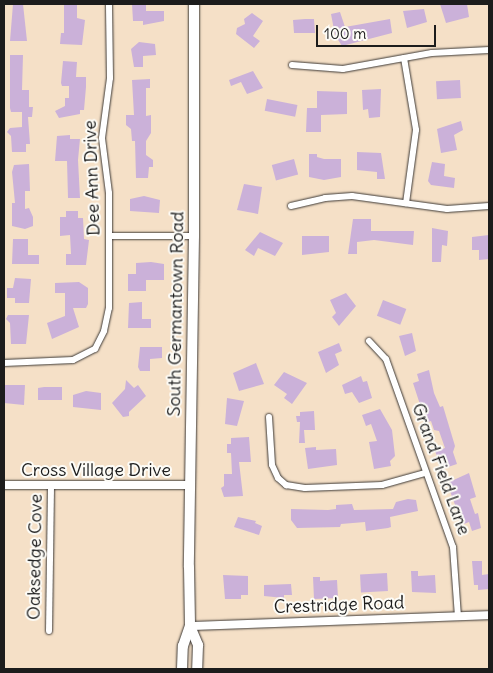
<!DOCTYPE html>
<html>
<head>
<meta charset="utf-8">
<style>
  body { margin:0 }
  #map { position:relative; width:493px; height:673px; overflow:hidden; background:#f5e0c7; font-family:Delius,sans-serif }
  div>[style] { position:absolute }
  .building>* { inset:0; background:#cbb1d9; transform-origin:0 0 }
  .roads { filter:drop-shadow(0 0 1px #3d3936) drop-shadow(0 0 1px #3d3936) }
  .minor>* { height:6px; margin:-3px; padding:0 3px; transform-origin:3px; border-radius:3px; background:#fff }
  .tertiary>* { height:8px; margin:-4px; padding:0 4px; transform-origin:4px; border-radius:4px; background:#fff }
  .primary>* { height:10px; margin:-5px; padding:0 5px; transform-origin:5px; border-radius:5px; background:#fff }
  span { translate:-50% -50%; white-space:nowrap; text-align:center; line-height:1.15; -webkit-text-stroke:4px #fdfcf7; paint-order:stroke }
  .street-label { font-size:18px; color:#1c1c1c }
  .frame { position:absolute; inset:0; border:5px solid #1c1c1c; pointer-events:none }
  .scale { position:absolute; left:316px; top:25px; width:120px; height:22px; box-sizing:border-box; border:2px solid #1c1c1c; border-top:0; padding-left:6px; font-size:15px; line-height:18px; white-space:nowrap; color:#1c1c1c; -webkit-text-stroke:4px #fdfcf7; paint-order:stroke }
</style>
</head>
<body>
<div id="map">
  <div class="building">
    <div style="clip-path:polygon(13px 4px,23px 4px,27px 41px,10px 41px)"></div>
    <div style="clip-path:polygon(64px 4px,77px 4px,77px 18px,85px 20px,82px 45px,60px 44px,61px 33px,64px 33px)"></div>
    <div style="clip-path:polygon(132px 4px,146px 4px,146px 11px,164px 11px,164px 21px,143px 25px,143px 21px,133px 21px)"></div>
    <div style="clip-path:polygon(440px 4px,467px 4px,469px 17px,446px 23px)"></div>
    <div style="clip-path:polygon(424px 9px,427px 22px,407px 28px,403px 11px)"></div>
    <div style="clip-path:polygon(340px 12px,345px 27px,390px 19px,392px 33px,342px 46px,335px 35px,331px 14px)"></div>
    <div style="clip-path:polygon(252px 13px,263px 21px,253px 36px,260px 41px,254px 48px,236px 34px,237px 28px,245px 24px,244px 19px)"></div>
    <div style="clip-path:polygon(305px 19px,314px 19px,315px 33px,294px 33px,293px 20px)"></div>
    <div style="clip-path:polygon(139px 42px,155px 44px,156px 55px,143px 56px,143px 67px,134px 67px,131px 49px)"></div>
    <div style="clip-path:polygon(10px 55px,23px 55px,22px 90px,29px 90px,29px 107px,33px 107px,32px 117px,28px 117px,30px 144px,26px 144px,26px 152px,12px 152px,11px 136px,7px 132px,10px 128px,22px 127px,22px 112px,11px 112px,10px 108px)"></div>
    <div style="clip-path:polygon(63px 61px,77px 62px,76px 77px,86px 77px,86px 87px,84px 110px,80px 110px,80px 114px,59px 118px,55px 111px,65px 106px,65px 98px,69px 98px,69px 86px,62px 86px,61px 83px)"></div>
    <div style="clip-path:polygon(253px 71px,263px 88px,247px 94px,241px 82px,231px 86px,229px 80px)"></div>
    <div style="clip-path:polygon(150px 79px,150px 88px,146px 88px,146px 116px,151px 115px,151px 133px,146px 141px,146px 155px,153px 160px,153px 167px,149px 167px,148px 178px,136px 178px,135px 141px,132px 141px,131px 129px,126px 125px,126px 115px,134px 115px,132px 80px)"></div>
    <div style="left:460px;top:80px;width:18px;height:24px;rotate:87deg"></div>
    <div style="clip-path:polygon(381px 89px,380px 117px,369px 118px,368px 109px,363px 110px,362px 90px)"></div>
    <div style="clip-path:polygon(317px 91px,347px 92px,347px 114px,321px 115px,321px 132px,306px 132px,307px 108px,317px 108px)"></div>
    <div style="left:267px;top:99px;width:31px;height:12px;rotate:11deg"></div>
    <div style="clip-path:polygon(461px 121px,463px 130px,454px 135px,457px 150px,441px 153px,437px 129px)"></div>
    <div style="clip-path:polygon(70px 135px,70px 139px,80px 139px,78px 160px,80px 198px,68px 198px,67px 161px,55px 161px,57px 136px)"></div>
    <div style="clip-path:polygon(357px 152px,381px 153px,385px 179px,377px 179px,377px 172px,357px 170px)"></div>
    <div style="clip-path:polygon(309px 154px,317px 154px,317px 157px,324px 159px,341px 159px,341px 177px,324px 180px,309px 177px)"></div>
    <div style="left:294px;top:159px;width:16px;height:23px;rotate:75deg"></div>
    <div style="clip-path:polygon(432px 162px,445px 164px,444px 176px,455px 178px,454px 188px,431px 185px,428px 181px)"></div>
    <div style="clip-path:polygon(29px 164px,30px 191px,25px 191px,25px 209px,29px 208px,33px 217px,33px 226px,25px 229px,12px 226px,12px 203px,15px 203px,12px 172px,14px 165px)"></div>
    <div style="clip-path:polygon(244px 184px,262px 187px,258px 214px,237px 210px)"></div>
    <div style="clip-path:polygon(144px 196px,160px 200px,159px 213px,130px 211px,130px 199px)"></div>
    <div style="clip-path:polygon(66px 211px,78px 211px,78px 218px,83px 218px,84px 239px,89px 240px,86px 265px,66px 265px,66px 254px,71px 254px,70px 235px,60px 236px,60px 217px,66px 217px)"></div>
    <div style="clip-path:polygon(353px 219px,371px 219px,371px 231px,414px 231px,413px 245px,374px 240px,357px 242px,357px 254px,348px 254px)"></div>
    <div style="clip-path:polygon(432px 228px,448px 231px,447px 246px,442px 245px,441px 262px,432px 262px)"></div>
    <div style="clip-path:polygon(260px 232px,283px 243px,275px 256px,258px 248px,254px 256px,245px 250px)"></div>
    <div style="clip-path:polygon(489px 235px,489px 259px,479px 260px,479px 250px,472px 250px,472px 237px)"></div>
    <div style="clip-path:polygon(302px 236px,329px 236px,329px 252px,302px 255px)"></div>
    <div style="clip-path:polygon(13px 239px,28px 239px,28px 255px,39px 255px,39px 264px,12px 264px)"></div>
    <div style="clip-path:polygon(151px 262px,164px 264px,164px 280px,146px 280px,146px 291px,128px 291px,128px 274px,136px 274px,136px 263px)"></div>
    <div style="clip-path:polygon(15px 278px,31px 279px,29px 303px,15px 303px,15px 298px,7px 298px,7px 288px,13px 288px)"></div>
    <div style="clip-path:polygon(79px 282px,88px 288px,88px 304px,86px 308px,73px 308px,79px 327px,52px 339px,47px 323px,65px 316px,65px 293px,55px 293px,55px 283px)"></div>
    <div style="clip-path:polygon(346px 293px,356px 306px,339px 326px,332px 317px,336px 313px,330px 300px)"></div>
    <div style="left:383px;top:300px;width:25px;height:17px;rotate:21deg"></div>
    <div style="clip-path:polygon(142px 302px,142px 319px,151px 319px,151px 328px,128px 328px,129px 303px)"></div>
    <div style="clip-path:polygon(8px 315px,29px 315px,26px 344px,11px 344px,10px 323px,6px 319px)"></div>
    <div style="clip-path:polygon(412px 333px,416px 351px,405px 356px,399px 336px)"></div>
    <div style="clip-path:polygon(339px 343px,342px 351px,335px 354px,339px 365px,326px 373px,318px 352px)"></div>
    <div style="clip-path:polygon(140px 347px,162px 347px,162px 358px,150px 359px,150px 371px,140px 371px,138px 367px)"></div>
    <div style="clip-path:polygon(256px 363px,264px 384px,239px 391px,233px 373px)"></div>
    <div style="clip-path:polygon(429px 370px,434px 393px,440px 407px,443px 406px,455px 446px,453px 452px,457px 464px,442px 469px,435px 451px,445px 448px,439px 431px,434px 430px,431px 421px,426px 423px,413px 383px,419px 381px,417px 374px)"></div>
    <div style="clip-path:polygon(284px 372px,307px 383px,292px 404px,284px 398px,287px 394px,274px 385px)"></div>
    <div style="clip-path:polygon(361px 376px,363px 382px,367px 381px,372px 398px,359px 403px,352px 392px,345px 394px,342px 385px)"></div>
    <div style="clip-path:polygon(126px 380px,134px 388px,138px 385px,146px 396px,129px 412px,129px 416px,123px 417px,112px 403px,125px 389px)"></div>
    <div style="clip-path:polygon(4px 385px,25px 385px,24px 405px,4px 403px)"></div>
    <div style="clip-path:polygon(44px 387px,62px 387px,62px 400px,38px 400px,38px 388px)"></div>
    <div style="clip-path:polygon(86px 391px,101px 393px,101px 410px,73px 407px,73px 395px)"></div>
    <div style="clip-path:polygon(227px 398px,244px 401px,237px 426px,225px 424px)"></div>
    <div style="clip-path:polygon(380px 409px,392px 430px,395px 456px,390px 461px,391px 466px,374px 469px,369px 442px,377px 441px,371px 424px,366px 426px,362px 415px)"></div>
    <div style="clip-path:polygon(314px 411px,315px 430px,304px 430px,305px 443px,299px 443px,300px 422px,297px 422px,296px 416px,300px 416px,300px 412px)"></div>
    <div style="clip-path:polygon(249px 437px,251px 462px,239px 462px,243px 496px,224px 497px,221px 488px,224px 486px,224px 474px,232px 474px,231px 453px,227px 453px,227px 444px,231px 444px,231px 438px)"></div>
    <div style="clip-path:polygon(316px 447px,316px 450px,336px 449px,337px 465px,308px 469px,305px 448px)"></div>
    <div style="clip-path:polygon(469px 473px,476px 497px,470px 499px,475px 514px,478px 513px,481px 528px,472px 531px,469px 522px,464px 524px,461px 521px,447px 483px)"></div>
    <div style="clip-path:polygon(408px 499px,416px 500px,418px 511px,390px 517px,391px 527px,388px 528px,366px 531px,365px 522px,341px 524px,340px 527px,297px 528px,291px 520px,291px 509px,328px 510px,336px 509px,336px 505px,352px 504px,354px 510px,393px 509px,396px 502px)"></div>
    <div style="clip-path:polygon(238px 517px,256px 521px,255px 523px,262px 526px,259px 535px,234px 527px)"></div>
    <div style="clip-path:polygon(472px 561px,482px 561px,482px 575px,489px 574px,489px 589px,478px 590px,478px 585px,474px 585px)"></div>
    <div style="clip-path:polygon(411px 571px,418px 571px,418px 576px,435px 575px,436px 593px,412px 592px)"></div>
    <div style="left:387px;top:573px;width:18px;height:27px;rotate:87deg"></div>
    <div style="clip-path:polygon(223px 575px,248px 576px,248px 595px,241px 595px,241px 599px,225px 599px)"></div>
    <div style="clip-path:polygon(313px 577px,320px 577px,320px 581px,337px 580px,338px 598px,314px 599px)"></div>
    <div style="clip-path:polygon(291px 584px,292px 595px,284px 595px,284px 598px,264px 596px,264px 585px)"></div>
  </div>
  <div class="roads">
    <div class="minor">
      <div style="left:404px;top:58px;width:73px;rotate:80.5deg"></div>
      <div style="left:416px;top:130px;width:74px;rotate:97.8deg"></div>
      <div style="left:292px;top:65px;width:51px;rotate:4.5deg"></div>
      <div style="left:343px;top:69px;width:90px;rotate:-10.2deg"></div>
      <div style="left:432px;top:53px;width:57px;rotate:-3deg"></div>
      <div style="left:291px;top:206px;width:35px;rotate:-13deg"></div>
      <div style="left:325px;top:198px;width:27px;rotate:-4deg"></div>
      <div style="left:352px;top:196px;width:96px;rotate:7.8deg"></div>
      <div style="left:447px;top:209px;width:42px;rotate:-4.1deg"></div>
      <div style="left:109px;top:236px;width:85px"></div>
      <div style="left:369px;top:341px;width:25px;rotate:47deg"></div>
      <div style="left:386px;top:359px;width:200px;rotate:70.4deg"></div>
      <div style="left:453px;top:547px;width:69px;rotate:85.9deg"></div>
      <div style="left:4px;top:363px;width:69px;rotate:-2.5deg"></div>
      <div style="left:73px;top:360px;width:25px;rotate:-27deg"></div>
      <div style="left:95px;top:349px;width:20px;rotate:-63deg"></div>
      <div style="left:104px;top:331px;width:24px;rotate:-78deg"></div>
      <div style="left:109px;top:308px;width:115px;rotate:-90deg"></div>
      <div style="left:109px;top:193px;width:55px;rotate:-97.3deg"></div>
      <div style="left:102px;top:138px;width:61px;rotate:-82.4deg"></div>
      <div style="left:110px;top:78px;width:74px;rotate:-90.8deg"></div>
      <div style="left:269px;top:417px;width:48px;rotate:86.4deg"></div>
      <div style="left:272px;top:465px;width:14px;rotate:65deg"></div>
      <div style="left:278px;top:478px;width:11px;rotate:41deg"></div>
      <div style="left:286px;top:485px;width:19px;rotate:9deg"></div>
      <div style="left:305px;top:488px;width:77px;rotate:-2.2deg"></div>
      <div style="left:382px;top:485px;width:45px;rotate:-15.6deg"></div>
      <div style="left:49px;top:631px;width:147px;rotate:-89.2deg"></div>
    </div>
    <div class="tertiary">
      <div style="left:4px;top:485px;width:185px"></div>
      <div style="left:190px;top:626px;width:299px;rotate:-2.1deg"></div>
    </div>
    <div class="primary">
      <div style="left:194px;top:4px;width:232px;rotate:90deg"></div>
      <div style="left:194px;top:236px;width:331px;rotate:90.9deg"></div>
      <div style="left:189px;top:567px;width:59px;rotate:89deg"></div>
      <div style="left:190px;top:626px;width:21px;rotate:67deg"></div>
      <div style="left:198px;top:645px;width:24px;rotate:92deg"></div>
      <div style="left:182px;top:669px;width:23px;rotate:-88deg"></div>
      <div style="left:183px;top:646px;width:21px;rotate:-71deg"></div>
    </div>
  </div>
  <div class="street-label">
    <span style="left:92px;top:178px;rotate:-92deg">Dee Ann Drive</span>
    <span style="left:176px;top:314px;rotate:-89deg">South Germantown Road</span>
    <span style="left:441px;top:469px;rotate:70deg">Grand Field Lane</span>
    <span style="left:96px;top:470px">Cross Village Drive</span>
    <span style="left:35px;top:557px;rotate:-89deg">Oaksedge Cove</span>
    <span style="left:339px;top:605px;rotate:-2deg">Crestridge Road</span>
  </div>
  <div class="frame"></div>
  <div class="scale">100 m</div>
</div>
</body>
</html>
